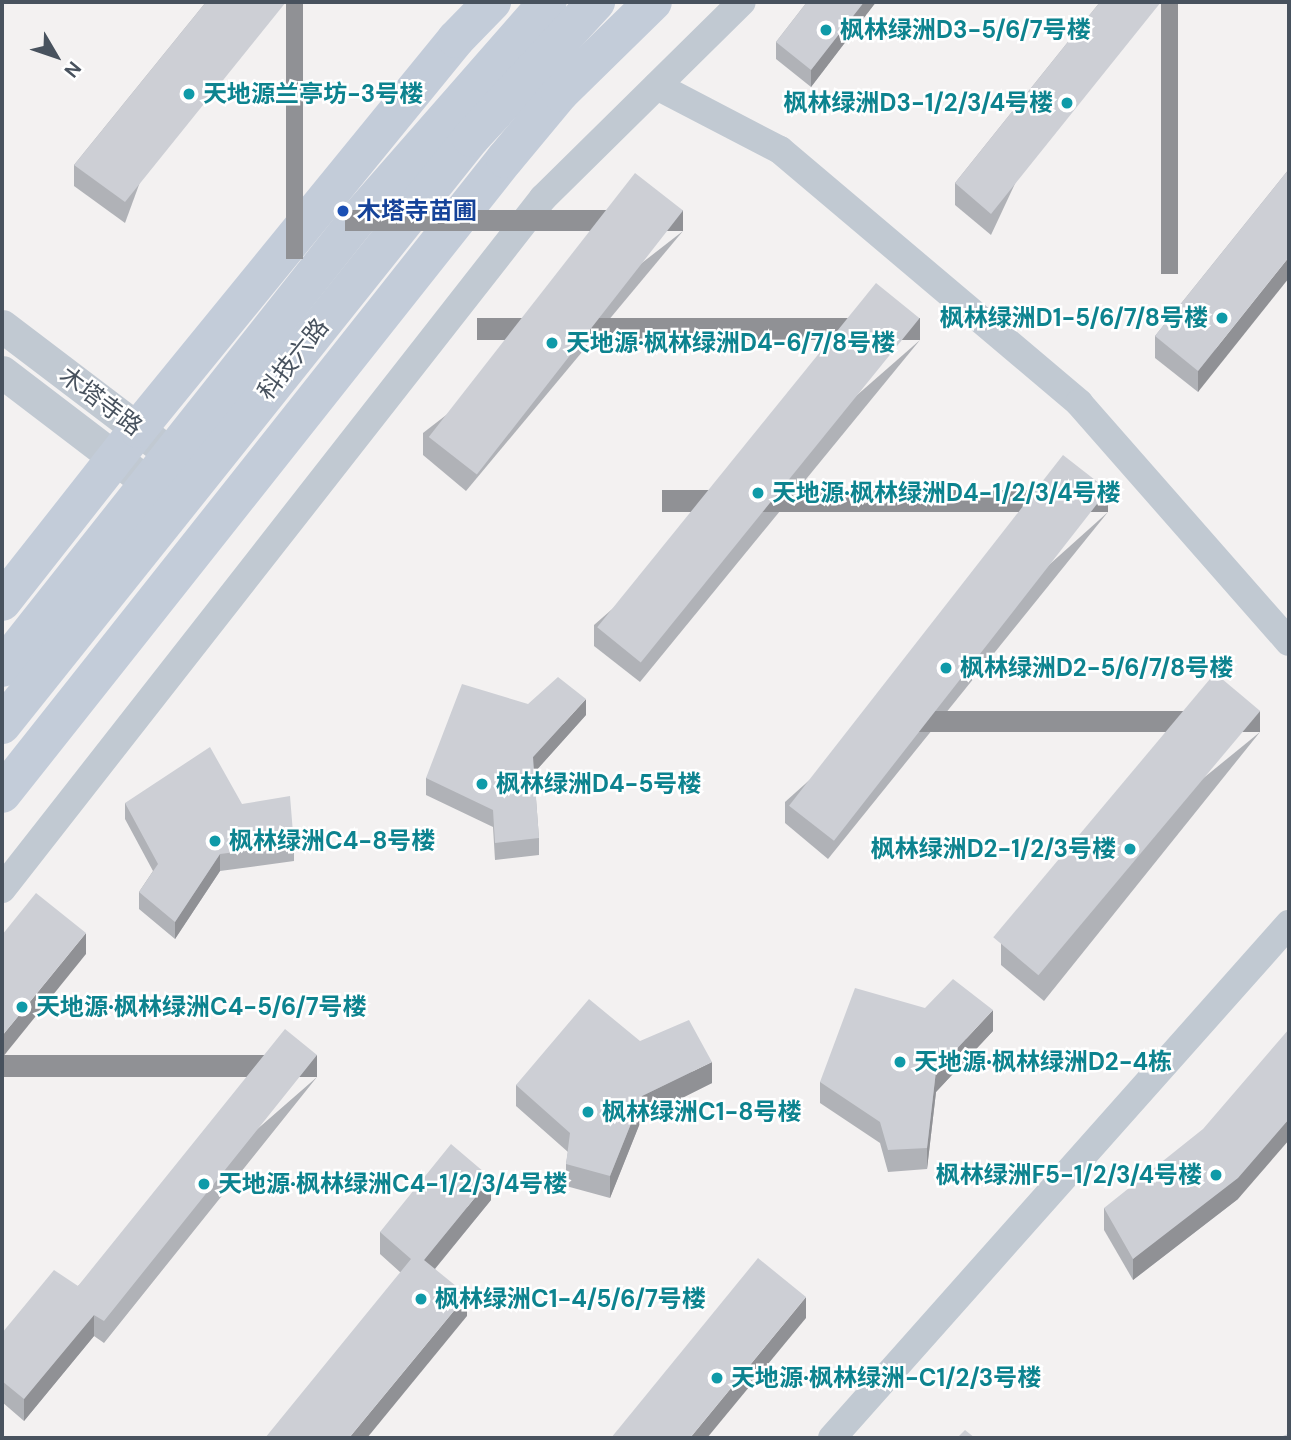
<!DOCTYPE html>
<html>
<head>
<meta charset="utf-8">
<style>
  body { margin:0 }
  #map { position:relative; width:1291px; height:1440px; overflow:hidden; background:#f3f1f1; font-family:"DM Sans","Noto Sans SC",sans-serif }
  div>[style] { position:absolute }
  .minor>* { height:28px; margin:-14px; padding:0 14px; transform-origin:14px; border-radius:14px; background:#c1c9d2 }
  .tertiary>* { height:33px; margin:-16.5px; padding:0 16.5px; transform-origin:16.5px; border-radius:16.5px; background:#c1c9d2 }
  .secondary>* { height:38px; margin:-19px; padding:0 19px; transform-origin:19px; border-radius:19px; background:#c3ccd9 }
  .wall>* { inset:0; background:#b0b2b7 }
  .shaded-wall>* { inset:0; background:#909195; transform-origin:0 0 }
  .building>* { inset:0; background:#cdcfd5; transform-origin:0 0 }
  .dots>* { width:19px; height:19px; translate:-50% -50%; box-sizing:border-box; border:4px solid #fff; border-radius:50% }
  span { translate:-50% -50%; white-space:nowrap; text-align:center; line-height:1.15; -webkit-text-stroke:5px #fff; paint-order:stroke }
  .culture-label { font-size:24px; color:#0d838f; font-weight:700 }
  .left { translate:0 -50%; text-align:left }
  .right { translate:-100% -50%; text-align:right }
  .transit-label { font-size:24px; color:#164399; font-weight:700 }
  .street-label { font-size:24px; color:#48525e }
  .frame { position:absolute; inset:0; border:4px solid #48525e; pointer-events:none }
  .north { position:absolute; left:21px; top:21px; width:70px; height:70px; -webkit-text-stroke:5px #fff; paint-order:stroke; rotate:129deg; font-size:19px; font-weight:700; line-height:28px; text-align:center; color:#48525e }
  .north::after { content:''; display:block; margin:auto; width:24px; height:32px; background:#48525e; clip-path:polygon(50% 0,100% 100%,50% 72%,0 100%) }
</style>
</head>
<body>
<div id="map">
  <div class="minor">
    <div style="left:657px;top:86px;width:139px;rotate:27.5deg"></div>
    <div style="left:780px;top:150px;width:392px;rotate:40.2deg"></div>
    <div style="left:1079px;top:403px;width:318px;rotate:48.7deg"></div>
    <div style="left:2px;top:889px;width:878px;rotate:-51.94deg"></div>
    <div style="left:543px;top:198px;width:279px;rotate:-44.6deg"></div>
    <div style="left:832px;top:1438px;width:688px;rotate:-48.36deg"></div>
  </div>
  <div class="tertiary">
    <div style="left:2px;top:326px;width:238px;rotate:37.2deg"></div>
    <div style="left:2px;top:372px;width:211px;rotate:37.3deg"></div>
  </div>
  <div class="secondary">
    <div style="left:2px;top:602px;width:220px;rotate:-51.8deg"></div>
    <div style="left:138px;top:429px;width:503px;rotate:-50.81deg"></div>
    <div style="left:456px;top:39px;width:52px;rotate:-45.8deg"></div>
    <div style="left:2px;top:668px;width:570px;rotate:-51.62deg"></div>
    <div style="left:356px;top:221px;width:291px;rotate:-48.8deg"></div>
    <div style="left:2px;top:725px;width:751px;rotate:-51.38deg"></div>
    <div style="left:471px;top:138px;width:185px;rotate:-47.4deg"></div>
    <div style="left:2px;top:794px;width:810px;rotate:-51.62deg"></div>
    <div style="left:505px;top:159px;width:86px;rotate:-50.2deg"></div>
    <div style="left:560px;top:93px;width:130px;rotate:-44.4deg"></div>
  </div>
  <div class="wall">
    <div style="clip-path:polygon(206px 2px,125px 223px,74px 186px,74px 165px)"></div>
    <div style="clip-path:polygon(807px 2px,876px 2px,811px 87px,776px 59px,776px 42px)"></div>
    <div style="clip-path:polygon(1100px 2px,991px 235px,955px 205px,955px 183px)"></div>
    <div style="clip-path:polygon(1289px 169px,1198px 392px,1155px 358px,1155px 336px)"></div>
    <div style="clip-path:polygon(683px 231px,466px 491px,423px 455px,423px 433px)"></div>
    <div style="clip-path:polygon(920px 340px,640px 682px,594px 646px,594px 625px)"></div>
    <div style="clip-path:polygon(1108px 512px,828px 859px,785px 823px,785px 802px)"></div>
    <div style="clip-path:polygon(586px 715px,534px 773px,539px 838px,539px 855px,495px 860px,493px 827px,426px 795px,426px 778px)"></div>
    <div style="clip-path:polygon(1260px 732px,1044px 1001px,1001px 965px,1001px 943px)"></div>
    <div style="clip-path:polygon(125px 803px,242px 804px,294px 845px,294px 861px,220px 871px,175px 939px,139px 909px,139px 892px,153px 871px,125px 819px)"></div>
    <div style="clip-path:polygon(993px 1031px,936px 1092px,927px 1169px,888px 1172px,880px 1143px,820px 1103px,820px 1082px)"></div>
    <div style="clip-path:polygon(640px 1041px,712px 1083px,642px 1118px,610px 1198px,566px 1186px,566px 1164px,568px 1152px,516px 1106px,516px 1085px)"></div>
    <div style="clip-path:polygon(317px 1077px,104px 1343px,94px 1336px,24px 1421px,2px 1402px,2px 1333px,78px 1286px)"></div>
    <div style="clip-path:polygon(1238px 1199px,1133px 1280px,1104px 1230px,1104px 1208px)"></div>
    <div style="clip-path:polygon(491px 1200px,435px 1269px,467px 1316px,400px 1272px,380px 1254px,380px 1232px)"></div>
  </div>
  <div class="shaded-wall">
    <div style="left:286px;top:2px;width:17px;height:257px"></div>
    <div style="clip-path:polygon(864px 2px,876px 2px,811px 87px,811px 70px)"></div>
    <div style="left:1161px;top:2px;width:17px;height:272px"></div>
    <div style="left:683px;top:210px;width:21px;height:338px;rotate:90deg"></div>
    <div style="clip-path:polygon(1289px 257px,1289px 278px,1198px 392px,1198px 371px)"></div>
    <div style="left:920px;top:318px;width:22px;height:443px;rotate:90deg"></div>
    <div style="left:1108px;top:490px;width:22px;height:446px;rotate:90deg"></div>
    <div style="clip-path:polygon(586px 699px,586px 715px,533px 774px,533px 757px)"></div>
    <div style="left:1260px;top:711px;width:21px;height:344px;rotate:90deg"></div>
    <div style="clip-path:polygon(220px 854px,220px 871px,175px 939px,175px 922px)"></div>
    <div style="clip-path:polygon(86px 933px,86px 954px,2px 1058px,2px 1036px)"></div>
    <div style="clip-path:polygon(993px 1010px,993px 1031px,936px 1092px,927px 1169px,927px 1148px,936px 1071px)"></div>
    <div style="left:317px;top:1055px;width:22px;height:341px;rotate:90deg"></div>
    <div style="clip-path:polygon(712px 1062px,712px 1083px,642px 1118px,610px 1198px,610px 1176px,642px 1096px)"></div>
    <div style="clip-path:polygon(1289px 1119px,1289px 1140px,1238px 1199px,1133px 1280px,1133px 1259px)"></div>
    <div style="clip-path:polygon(491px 1178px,491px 1200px,424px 1282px,424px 1260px)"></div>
    <div style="clip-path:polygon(467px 1295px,467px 1316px,367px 1438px,349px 1438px)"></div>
    <div style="clip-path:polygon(806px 1297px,806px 1318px,707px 1438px,690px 1438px)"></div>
    <div style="clip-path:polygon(94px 1315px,94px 1336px,24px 1421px,24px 1399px)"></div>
  </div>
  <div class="building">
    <div style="clip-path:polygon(206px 2px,286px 2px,125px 202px,74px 165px)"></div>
    <div style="clip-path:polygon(807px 2px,864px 2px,811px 70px,776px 42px)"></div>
    <div style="clip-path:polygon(1100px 2px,1161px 2px,991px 214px,955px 183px)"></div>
    <div style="clip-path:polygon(1289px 169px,1289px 257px,1198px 371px,1155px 336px)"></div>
    <div style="left:635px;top:173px;width:61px;height:335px;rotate:38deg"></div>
    <div style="left:876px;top:283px;width:56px;height:443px;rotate:39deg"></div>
    <div style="left:1063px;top:455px;width:57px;height:445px;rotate:38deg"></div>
    <div style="left:1215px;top:673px;width:59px;height:345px;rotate:40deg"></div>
    <div style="clip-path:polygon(558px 677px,586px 699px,533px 757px,539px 838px,495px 843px,493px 810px,426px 778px,462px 684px,528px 704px)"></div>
    <div style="clip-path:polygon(210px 747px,242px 804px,290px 796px,294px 845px,220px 854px,175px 922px,139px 892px,158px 864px,125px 803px)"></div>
    <div style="clip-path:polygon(36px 893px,86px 933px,2px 1036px,2px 935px)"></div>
    <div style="clip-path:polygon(953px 979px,993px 1010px,936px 1071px,927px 1148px,888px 1150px,880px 1122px,820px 1082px,855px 988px,925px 1008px)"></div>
    <div style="clip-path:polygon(589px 999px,640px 1041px,689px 1020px,712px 1062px,642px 1096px,610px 1176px,566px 1164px,570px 1133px,516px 1085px)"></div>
    <div style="clip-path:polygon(285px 1029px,317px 1055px,104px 1321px,94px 1315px,24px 1399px,2px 1381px,2px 1333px,54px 1270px,78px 1286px)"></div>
    <div style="clip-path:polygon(1289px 1029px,1289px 1119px,1238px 1178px,1133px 1259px,1104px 1208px,1203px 1129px)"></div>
    <div style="clip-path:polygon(451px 1144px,491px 1178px,424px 1260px,467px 1295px,349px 1438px,265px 1438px,411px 1259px,380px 1232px)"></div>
    <div style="clip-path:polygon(758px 1258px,806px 1297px,690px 1438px,611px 1438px)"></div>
    <div style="clip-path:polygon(965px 1430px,975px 1438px,957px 1438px)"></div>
    <div style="clip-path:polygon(1289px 1433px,1289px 1438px,1278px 1438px,1288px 1434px)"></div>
  </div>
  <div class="dots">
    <div style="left:826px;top:30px;background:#0f9aa8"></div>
    <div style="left:189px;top:94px;background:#0f9aa8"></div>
    <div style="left:1067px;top:103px;background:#0f9aa8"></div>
    <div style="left:343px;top:211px;background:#1a4fb4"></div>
    <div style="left:1222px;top:318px;background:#0f9aa8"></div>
    <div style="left:552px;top:343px;background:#0f9aa8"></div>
    <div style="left:758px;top:493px;background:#0f9aa8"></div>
    <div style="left:946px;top:668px;background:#0f9aa8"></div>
    <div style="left:482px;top:784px;background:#0f9aa8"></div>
    <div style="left:215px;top:841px;background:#0f9aa8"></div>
    <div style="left:1130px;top:849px;background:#0f9aa8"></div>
    <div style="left:22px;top:1007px;background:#0f9aa8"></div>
    <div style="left:900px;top:1062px;background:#0f9aa8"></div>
    <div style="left:588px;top:1112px;background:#0f9aa8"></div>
    <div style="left:1216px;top:1175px;background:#0f9aa8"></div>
    <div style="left:204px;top:1184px;background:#0f9aa8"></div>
    <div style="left:421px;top:1299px;background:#0f9aa8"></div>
    <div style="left:717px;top:1378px;background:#0f9aa8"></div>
  </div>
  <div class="culture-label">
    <span class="left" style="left:840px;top:30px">枫林绿洲D3-5/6/7号楼</span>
    <span class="left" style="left:203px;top:94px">天地源兰亭坊-3号楼</span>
    <span class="right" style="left:1053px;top:103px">枫林绿洲D3-1/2/3/4号楼</span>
    <span class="right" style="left:1208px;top:318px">枫林绿洲D1-5/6/7/8号楼</span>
    <span class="left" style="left:566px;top:343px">天地源·枫林绿洲D4-6/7/8号楼</span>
    <span class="left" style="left:772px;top:493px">天地源·枫林绿洲D4-1/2/3/4号楼</span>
    <span class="left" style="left:960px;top:668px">枫林绿洲D2-5/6/7/8号楼</span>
    <span class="left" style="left:496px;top:784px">枫林绿洲D4-5号楼</span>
    <span class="left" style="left:229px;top:841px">枫林绿洲C4-8号楼</span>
    <span class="right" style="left:1116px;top:849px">枫林绿洲D2-1/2/3号楼</span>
    <span class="left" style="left:36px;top:1007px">天地源·枫林绿洲C4-5/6/7号楼</span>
    <span class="left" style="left:914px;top:1062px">天地源·枫林绿洲D2-4栋</span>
    <span class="left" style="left:602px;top:1112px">枫林绿洲C1-8号楼</span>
    <span class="right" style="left:1202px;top:1175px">枫林绿洲F5-1/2/3/4号楼</span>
    <span class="left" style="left:218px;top:1184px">天地源·枫林绿洲C4-1/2/3/4号楼</span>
    <span class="left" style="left:435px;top:1299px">枫林绿洲C1-4/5/6/7号楼</span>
    <span class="left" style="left:731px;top:1378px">天地源·枫林绿洲-C1/2/3号楼</span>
  </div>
  <div class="transit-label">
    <span class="left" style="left:357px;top:211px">木塔寺苗圃</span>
  </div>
  <div class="street-label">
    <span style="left:293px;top:359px;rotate:-51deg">科技六路</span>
    <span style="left:101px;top:401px;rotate:37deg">木塔寺路</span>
  </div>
  <div class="frame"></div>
  <div class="north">N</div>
</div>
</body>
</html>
